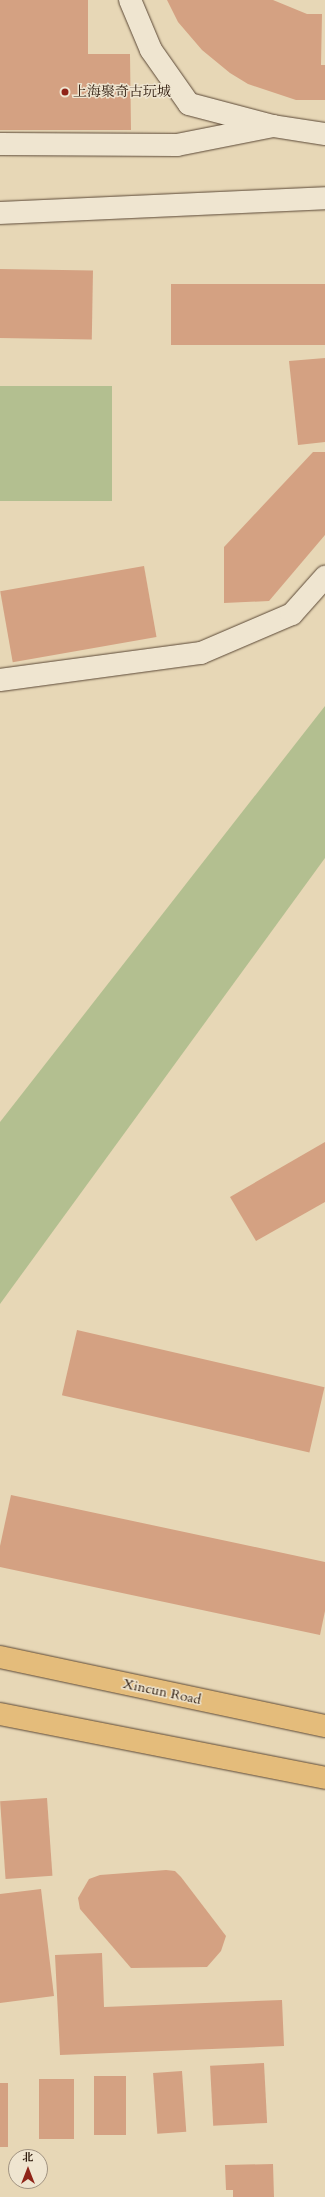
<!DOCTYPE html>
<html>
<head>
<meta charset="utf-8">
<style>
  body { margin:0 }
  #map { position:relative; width:325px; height:2197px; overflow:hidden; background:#e7d7b6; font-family:Cardo,"Noto Serif SC",serif }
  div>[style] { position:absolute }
  .green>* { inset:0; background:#b3bf90; transform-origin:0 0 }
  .building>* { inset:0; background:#d4a182; transform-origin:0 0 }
  .roads { filter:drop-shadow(0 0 1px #5b4836) drop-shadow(0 0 1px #5b4836) }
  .minor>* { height:22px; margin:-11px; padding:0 11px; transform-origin:11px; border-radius:11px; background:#efe5d0 }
  .major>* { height:22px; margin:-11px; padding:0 11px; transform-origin:11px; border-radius:11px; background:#e4bc7b }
  .dots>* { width:11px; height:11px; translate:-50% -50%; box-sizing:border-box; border:2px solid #efe5d0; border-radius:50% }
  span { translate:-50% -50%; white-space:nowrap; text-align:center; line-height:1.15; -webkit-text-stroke:3px #efe5d0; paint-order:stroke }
  .poi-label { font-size:14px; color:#2c190b }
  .left { translate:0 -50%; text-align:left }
  .street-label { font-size:14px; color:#2c190b }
  .north { position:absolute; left:8px; top:2149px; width:40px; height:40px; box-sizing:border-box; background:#efe5d0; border:1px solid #a19381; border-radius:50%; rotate:0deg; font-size:11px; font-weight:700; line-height:16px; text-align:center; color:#2c190b }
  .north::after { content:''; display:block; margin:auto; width:14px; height:18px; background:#8f2418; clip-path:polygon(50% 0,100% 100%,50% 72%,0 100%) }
</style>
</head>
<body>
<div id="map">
  <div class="green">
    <div style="left:0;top:386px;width:112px;height:115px"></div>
    <div style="clip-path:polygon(325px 706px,325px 858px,0 1304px,0 1122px)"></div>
  </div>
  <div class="building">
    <div style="clip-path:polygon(0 0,88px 0,88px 54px,130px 54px,131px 130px,0 130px)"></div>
    <div style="clip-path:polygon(167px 0,273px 0,307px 14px,322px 14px,321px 65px,325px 65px,325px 100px,296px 100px,248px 84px,230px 73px,202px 50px,178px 22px)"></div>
    <div style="left:0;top:269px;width:93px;height:69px;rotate:1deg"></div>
    <div style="left:171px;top:284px;width:154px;height:61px"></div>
    <div style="clip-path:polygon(325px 358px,325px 442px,298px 445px,289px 361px)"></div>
    <div style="clip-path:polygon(313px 452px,325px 452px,325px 535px,269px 601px,224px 603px,224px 547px)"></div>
    <div style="left:144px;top:566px;width:72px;height:146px;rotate:80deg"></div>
    <div style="clip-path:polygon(325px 1142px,325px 1202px,256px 1241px,230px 1197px)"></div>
    <div style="left:77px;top:1330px;width:254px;height:67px;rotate:13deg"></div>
    <div style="clip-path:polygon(11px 1495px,325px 1562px,325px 1611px,320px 1635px,0 1567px,0 1546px)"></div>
    <div style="left:47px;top:1798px;width:78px;height:47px;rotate:86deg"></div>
    <div style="clip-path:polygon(166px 1870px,175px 1871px,181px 1877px,226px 1936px,221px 1951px,207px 1967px,131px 1968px,80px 1909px,78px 1898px,89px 1879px,100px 1875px)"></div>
    <div style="clip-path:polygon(41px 1889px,54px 1996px,0 2003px,0 1894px)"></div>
    <div style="clip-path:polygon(102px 1953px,104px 2007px,282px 2000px,284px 2046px,60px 2055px,55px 1955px)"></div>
    <div style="left:264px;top:2063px;width:60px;height:54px;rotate:87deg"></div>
    <div style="left:182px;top:2071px;width:61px;height:29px;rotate:86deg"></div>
    <div style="left:94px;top:2076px;width:32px;height:59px"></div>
    <div style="left:39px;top:2079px;width:35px;height:60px"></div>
    <div style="left:0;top:2083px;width:8px;height:64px"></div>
    <div style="clip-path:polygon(273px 2164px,274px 2197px,233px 2197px,233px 2190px,226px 2190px,225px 2165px)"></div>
  </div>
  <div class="roads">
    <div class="minor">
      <div style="left:130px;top:0;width:54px;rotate:67.2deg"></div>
      <div style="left:151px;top:50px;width:66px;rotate:54.9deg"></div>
      <div style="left:189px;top:104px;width:87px;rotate:14.7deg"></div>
      <div style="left:273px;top:126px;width:53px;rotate:8.7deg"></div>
      <div style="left:0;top:144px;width:177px;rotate:0.3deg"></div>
      <div style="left:177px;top:145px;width:98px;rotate:-11.2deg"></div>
      <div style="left:0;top:213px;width:325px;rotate:-2.6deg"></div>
      <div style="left:0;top:680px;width:203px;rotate:-7.7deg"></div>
      <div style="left:201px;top:653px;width:99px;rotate:-23.2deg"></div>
      <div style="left:292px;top:614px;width:50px;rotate:-48.3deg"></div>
    </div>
    <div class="major">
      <div style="left:0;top:1657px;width:332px;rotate:12deg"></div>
      <div style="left:0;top:1714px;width:331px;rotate:11.1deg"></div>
    </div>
  </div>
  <div class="dots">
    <div style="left:65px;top:92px;background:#8f2418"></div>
  </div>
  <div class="poi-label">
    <span class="left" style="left:73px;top:92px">上海聚奇古玩城</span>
  </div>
  <div class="street-label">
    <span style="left:162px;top:1692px;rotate:12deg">Xincun Road</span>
  </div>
  <div class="north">北</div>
</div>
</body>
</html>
